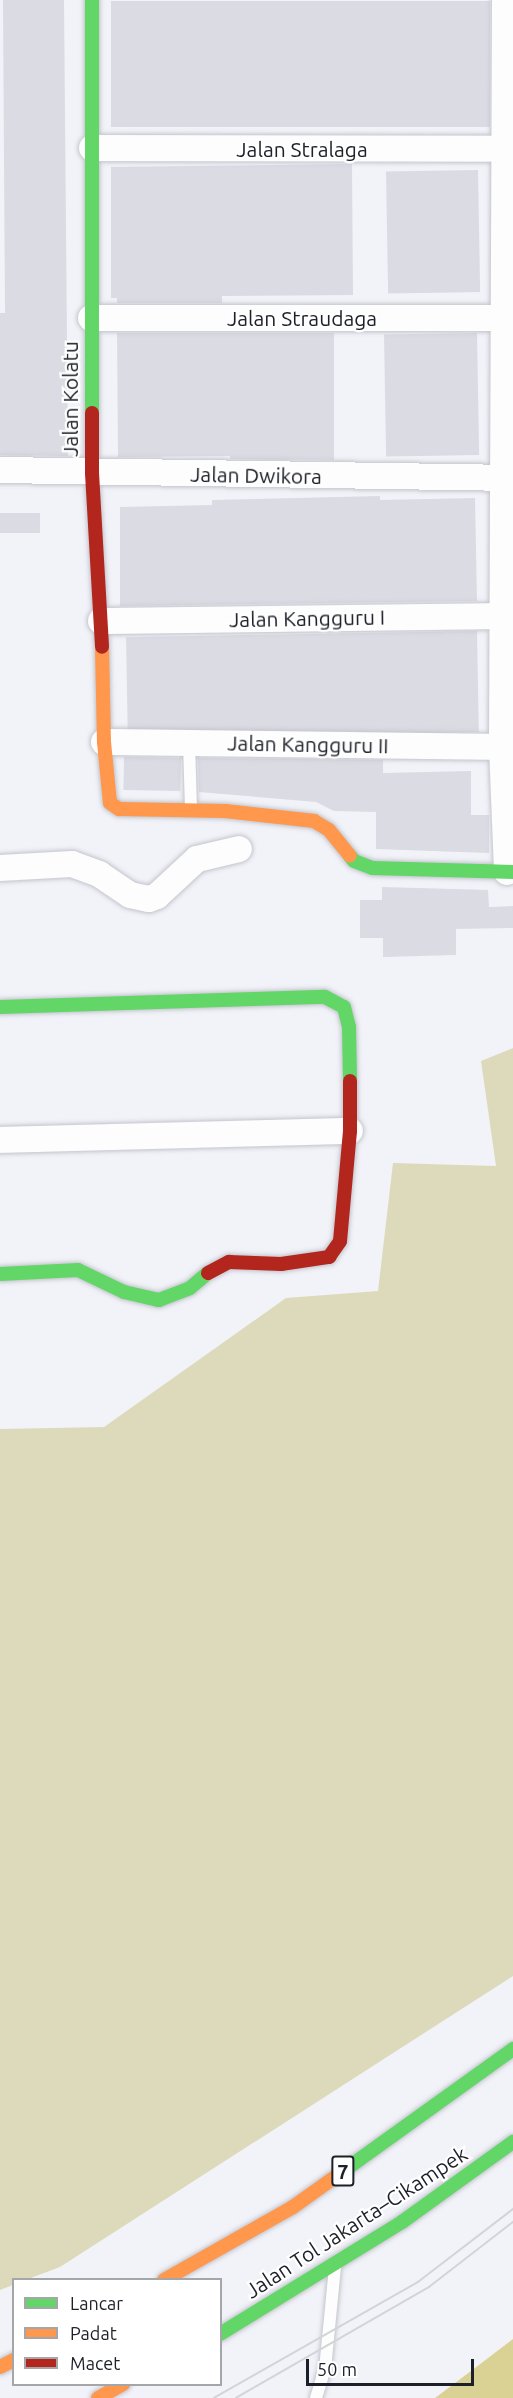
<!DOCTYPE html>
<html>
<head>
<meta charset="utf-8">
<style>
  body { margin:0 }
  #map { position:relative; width:513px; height:2398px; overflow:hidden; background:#f2f3f9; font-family:Ubuntu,sans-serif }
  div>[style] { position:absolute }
  .green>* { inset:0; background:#dddabc }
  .water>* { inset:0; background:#dad195 }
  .building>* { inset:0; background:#dadbe3; transform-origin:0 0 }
  .roads { filter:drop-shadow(0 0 2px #c3c5cc) drop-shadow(0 0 2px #c3c5cc) }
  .lane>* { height:12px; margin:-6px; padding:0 6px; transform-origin:6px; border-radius:6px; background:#fdfdfe }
  .street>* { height:26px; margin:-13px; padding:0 13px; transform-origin:13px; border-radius:13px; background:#fdfdfe }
  .fast>* { height:14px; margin:-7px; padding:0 7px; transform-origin:7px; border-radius:7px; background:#63d668 }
  .slow>* { height:14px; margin:-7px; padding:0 7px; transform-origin:7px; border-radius:7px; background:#ff974d }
  .jam>* { height:14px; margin:-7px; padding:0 7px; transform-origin:7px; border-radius:7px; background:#b3261e }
  .tram>* { height:1.5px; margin:-0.75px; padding:0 0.75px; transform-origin:0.75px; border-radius:0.75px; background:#d3d4d5 }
  span { translate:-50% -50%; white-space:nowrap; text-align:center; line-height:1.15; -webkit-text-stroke:4.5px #fff; paint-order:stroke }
  .shield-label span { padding:2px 4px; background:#fff; border:2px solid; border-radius:4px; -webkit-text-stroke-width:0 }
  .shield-label { font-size:20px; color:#1e2029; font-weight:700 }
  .street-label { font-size:21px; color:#1e2029 }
  .legend { position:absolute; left:12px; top:2278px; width:210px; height:108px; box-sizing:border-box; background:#fff; border:2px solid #a5a6a9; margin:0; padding:8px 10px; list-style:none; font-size:18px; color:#1e2029 }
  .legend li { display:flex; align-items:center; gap:12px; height:30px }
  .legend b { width:30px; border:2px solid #a5a6a9 }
  .scale { position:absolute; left:306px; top:2359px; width:168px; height:27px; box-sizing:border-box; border:3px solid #1e2029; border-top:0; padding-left:8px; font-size:18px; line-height:21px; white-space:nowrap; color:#1e2029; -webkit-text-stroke:4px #fff; paint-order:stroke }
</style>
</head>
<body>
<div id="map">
  <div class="green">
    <div style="clip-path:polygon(513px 1048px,513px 1976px,60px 2267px,28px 2279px,14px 2280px,13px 2285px,0 2290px,0 1429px,104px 1427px,286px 1298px,378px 1291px,393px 1163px,496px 1166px,481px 1061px)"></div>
  </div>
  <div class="water">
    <div style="clip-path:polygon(513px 2339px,513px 2398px,435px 2398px,475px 2368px)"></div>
  </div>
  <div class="building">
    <div style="clip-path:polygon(3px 0,64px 0,68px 456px,0 455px,0 313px,5px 313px)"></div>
    <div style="left:490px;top:1px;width:126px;height:379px;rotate:90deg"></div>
    <div style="clip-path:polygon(352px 164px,353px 295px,222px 296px,222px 303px,117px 303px,117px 298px,111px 298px,111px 167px)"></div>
    <div style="left:478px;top:170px;width:122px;height:92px;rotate:89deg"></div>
    <div style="clip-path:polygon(117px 333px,334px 333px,334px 460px,230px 459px,230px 456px,118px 457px)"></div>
    <div style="left:477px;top:333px;width:122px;height:93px;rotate:89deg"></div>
    <div style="clip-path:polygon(380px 496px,380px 500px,475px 498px,477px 601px,120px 606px,120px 507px,212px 505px,212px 500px)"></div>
    <div style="left:40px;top:513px;width:20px;height:40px;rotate:90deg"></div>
    <div style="left:477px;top:631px;width:101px;height:351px;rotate:89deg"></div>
    <div style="left:124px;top:757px;width:57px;height:33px;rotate:1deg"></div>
    <div style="clip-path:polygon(198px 758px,383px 760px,383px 773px,471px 771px,471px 815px,489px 815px,489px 853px,376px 849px,376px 812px,334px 811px,316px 802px,199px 792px)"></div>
    <div style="clip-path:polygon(382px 887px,488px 890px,489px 907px,513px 906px,513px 928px,456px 929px,456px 955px,383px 957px,383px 938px,360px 938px,360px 900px,382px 900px)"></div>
  </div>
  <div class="roads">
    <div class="lane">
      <div style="left:189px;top:742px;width:66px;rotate:88.3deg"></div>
      <div style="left:316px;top:2398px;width:30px;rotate:-73deg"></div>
      <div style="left:325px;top:2369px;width:102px;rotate:-84.4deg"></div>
    </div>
    <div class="street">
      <div style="left:505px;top:0;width:747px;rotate:90.23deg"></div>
      <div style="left:502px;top:747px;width:125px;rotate:87.7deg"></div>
      <div style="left:92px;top:148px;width:421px;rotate:0.1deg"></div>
      <div style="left:91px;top:318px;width:422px"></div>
      <div style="left:0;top:470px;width:513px;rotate:0.89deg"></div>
      <div style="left:101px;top:621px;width:412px;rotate:-0.7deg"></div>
      <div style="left:104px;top:742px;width:409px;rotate:0.7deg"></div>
      <div style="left:0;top:868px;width:72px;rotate:-3.2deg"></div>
      <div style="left:72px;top:864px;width:29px;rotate:20deg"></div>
      <div style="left:99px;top:874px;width:37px;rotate:34deg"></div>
      <div style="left:130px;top:895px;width:19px;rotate:12deg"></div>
      <div style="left:149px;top:899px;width:9px;rotate:-21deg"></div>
      <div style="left:157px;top:896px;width:54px;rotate:-42.8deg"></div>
      <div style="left:197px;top:859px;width:43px;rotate:-13.4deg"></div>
      <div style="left:0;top:1140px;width:350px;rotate:-1.5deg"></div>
    </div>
    <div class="fast">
      <div style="left:92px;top:0;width:413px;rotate:90deg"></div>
      <div style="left:350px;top:856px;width:6px;rotate:51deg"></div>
      <div style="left:354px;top:861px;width:19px;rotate:21deg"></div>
      <div style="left:372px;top:868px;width:141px;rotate:1.6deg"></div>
      <div style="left:0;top:1007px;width:325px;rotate:-1.8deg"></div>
      <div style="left:325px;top:997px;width:21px;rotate:28deg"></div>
      <div style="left:344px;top:1007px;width:21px;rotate:76deg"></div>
      <div style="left:349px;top:1027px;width:54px;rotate:88.9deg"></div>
      <div style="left:0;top:1274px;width:78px;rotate:-2.9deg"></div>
      <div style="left:78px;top:1270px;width:51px;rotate:25.6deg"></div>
      <div style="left:124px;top:1292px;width:36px;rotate:13deg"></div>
      <div style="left:159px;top:1300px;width:33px;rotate:-21deg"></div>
      <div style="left:190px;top:1288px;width:23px;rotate:-40deg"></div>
      <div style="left:342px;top:2172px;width:211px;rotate:-35.7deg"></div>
      <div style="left:220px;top:2334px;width:214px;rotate:-31.6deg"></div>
      <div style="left:402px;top:2222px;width:137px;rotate:-35.8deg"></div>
    </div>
    <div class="slow">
      <div style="left:102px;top:647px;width:95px;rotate:88.8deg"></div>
      <div style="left:104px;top:742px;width:61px;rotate:84.4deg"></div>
      <div style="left:110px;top:803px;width:11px;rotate:34deg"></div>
      <div style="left:119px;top:809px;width:106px;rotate:1.1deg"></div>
      <div style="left:225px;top:811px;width:90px;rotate:6.4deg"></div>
      <div style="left:314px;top:821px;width:17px;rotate:31deg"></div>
      <div style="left:329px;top:830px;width:33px;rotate:51deg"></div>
      <div style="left:164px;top:2280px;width:148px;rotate:-29.5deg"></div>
      <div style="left:293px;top:2207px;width:60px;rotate:-35.5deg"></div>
      <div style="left:0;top:2367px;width:16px;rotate:-27deg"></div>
      <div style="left:98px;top:2398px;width:29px;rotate:-29deg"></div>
    </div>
    <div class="jam">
      <div style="left:92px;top:413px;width:60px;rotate:90deg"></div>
      <div style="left:92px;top:473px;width:174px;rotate:86.7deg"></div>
      <div style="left:208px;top:1273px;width:24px;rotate:-28deg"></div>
      <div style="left:229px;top:1262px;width:52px;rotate:2.2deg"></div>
      <div style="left:281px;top:1264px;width:49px;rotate:-8.3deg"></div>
      <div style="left:329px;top:1257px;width:19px;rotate:-55deg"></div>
      <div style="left:340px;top:1241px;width:110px;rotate:-84.8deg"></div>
      <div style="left:350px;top:1131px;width:50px;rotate:-90deg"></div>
    </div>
  </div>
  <div class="tram">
    <div style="left:214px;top:2398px;width:235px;rotate:-29.6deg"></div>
    <div style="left:418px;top:2282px;width:120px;rotate:-37.5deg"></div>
    <div style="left:236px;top:2398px;width:223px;rotate:-29.9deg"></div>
    <div style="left:429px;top:2287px;width:106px;rotate:-37.7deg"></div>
  </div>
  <div class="shield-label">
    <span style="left:343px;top:2171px">7</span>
  </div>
  <div class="street-label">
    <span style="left:302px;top:149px">Jalan Stralaga</span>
    <span style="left:302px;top:318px">Jalan Straudaga</span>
    <span style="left:70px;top:399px;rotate:-90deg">Jalan Kolatu</span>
    <span style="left:256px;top:475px;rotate:1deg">Jalan Dwikora</span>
    <span style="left:307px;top:618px;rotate:-1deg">Jalan Kangguru I</span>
    <span style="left:308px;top:744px;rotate:1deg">Jalan Kangguru II</span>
    <span style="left:356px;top:2222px;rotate:-33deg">Jalan Tol Jakarta–Cikampek</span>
  </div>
  <ul class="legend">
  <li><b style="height:8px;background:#63d668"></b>Lancar</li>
  <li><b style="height:8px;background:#ff974d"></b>Padat</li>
  <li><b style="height:8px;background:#b3261e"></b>Macet</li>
  </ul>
  <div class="scale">50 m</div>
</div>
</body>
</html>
